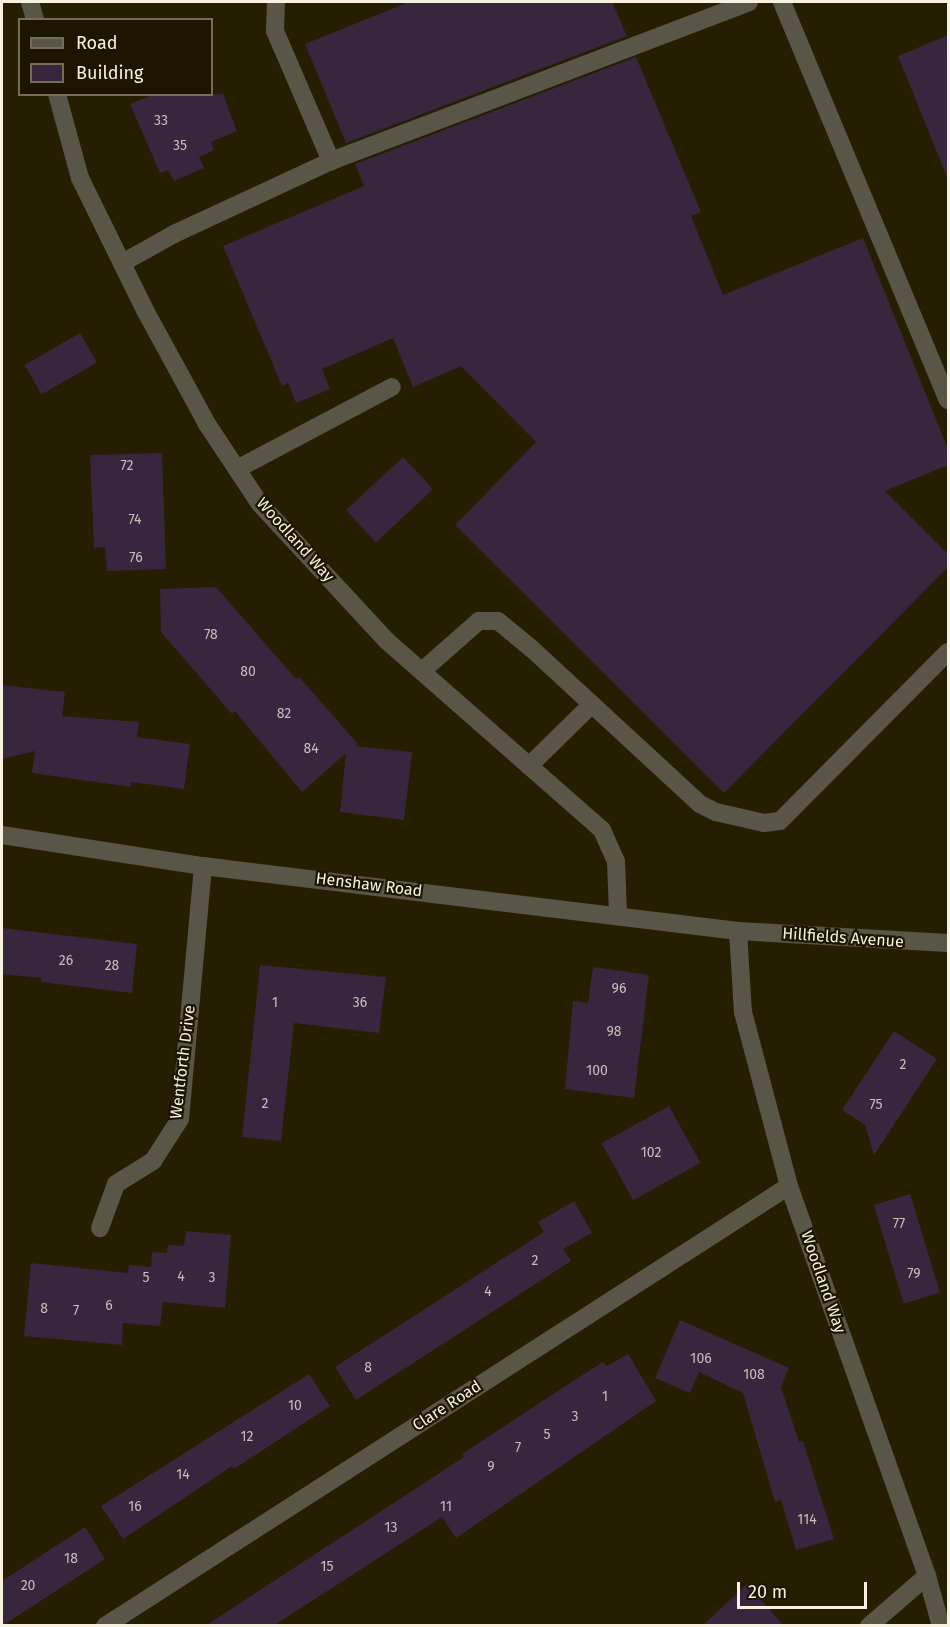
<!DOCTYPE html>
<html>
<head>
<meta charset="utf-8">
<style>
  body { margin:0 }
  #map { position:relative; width:950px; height:1627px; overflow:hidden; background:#261e00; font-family:"Fira Sans",sans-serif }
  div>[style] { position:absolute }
  .building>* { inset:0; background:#37263e; transform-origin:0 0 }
  .service>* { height:18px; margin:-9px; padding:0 9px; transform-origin:9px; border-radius:9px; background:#595648 }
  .minor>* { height:18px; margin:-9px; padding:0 9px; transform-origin:9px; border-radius:9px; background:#595648 }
  .tertiary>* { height:18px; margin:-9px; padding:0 9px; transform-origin:9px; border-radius:9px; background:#595648 }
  span { translate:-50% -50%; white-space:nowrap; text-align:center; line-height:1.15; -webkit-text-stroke:4.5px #1c1500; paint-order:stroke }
  .number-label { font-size:14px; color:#c6beb8 }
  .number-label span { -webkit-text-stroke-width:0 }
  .street-label { font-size:16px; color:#f6f1e0 }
  .frame { position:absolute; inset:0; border:3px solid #f6f1e0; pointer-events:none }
  .legend { position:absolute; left:18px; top:18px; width:195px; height:78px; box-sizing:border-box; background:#1c1500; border:2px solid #736d5a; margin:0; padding:8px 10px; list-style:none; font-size:18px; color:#f6f1e0 }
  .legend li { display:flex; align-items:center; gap:12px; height:30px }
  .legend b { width:30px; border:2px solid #736d5a }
  .scale { position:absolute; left:737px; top:1582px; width:130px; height:27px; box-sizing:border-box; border:3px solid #f6f1e0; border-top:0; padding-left:8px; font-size:18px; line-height:21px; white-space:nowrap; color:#f6f1e0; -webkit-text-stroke:4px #1c1500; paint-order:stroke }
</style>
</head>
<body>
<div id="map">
  <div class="building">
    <div style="clip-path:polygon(409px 2px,612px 2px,627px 36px,346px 143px,305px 44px)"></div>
    <div style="clip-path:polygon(948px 35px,948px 177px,947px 177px,898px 56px)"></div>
    <div style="clip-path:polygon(636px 57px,701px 212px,691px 216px,723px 295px,863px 238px,948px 449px,948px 465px,885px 491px,948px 554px,948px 567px,724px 793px,455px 525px,536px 442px,461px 366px,413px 387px,393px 338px,322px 369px,330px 389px,296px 403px,288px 383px,282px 386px,223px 246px,364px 186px,355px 164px)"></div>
    <div style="clip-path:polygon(155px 94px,223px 94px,237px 131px,211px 142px,214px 150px,199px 157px,204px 168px,174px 181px,168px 170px,160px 173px,130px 104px)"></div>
    <div style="left:80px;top:333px;width:34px;height:64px;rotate:60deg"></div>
    <div style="clip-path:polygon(162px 453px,166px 569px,107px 571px,105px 547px,94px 548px,90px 455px)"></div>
    <div style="left:403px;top:457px;width:44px;height:78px;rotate:47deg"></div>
    <div style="clip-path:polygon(216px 587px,296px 679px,299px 677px,358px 744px,355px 746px,412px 752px,404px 820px,340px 812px,346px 753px,302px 792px,235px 711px,232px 714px,161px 632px,160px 589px)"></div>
    <div style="clip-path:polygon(2px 685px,65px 692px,62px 716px,139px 722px,137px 737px,190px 744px,184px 789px,131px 782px,131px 787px,32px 773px,35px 751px,2px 759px)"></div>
    <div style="clip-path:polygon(2px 928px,137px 944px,132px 993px,41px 982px,41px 978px,2px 974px)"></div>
    <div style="clip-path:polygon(260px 965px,386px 977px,379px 1033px,294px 1023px,281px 1141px,242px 1137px)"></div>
    <div style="clip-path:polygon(593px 967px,649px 975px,634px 1098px,565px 1089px,573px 1001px,588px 1003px)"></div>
    <div style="clip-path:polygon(894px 1031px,937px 1059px,874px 1155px,865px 1125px,842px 1110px)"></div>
    <div style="left:669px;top:1106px;width:65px;height:77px;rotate:61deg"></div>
    <div style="left:910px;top:1194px;width:103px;height:38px;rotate:73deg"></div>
    <div style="clip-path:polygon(574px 1201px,592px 1233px,563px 1249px,571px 1261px,356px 1400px,335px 1367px,544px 1232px,538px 1222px)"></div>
    <div style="clip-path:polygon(186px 1231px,231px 1235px,225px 1308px,163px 1302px,160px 1326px,123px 1323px,122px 1345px,24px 1336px,31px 1263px,128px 1273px,129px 1265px,151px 1267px,152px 1252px,167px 1253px,168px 1245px,184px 1246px)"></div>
    <div style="clip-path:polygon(680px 1320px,789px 1368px,781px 1387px,799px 1442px,803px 1441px,834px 1539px,796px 1550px,781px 1500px,775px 1502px,743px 1393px,699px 1372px,690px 1393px,655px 1378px)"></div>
    <div style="clip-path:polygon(628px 1354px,656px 1401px,456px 1538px,442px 1517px,273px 1626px,205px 1626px,464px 1457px,462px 1454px,573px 1381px,603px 1362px,607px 1366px)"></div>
    <div style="clip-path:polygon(309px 1374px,330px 1406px,234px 1469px,232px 1466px,123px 1539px,101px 1506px)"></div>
    <div style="clip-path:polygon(85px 1527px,105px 1559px,2px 1626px,2px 1581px)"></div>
    <div style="clip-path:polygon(747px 1584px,784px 1626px,702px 1626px)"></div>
  </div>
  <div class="service">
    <div style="left:276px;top:2px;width:29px;rotate:92deg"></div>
    <div style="left:275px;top:31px;width:142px;rotate:66.7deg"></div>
    <div style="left:782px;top:2px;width:431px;rotate:67.4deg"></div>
    <div style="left:122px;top:263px;width:60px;rotate:-29.1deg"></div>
    <div style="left:174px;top:234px;width:173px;rotate:-24.9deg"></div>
    <div style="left:331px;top:161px;width:447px;rotate:-20.8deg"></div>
    <div style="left:237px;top:469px;width:175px;rotate:-27.9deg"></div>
    <div style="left:422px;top:671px;width:76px;rotate:-41.3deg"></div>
    <div style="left:479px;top:621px;width:19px"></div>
    <div style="left:498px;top:621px;width:44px;rotate:39.5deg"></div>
    <div style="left:532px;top:649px;width:229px;rotate:42.7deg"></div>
    <div style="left:700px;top:804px;width:18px;rotate:27deg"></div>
    <div style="left:716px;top:812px;width:49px;rotate:12.9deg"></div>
    <div style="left:764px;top:823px;width:16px;rotate:-7deg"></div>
    <div style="left:780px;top:821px;width:238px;rotate:-45.2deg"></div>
    <div style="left:529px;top:766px;width:88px;rotate:-44.5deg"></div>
  </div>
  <div class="minor">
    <div style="left:30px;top:2px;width:19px;rotate:74deg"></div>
    <div style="left:57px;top:94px;width:87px;rotate:74.7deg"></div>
    <div style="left:80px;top:178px;width:149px;rotate:63.8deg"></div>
    <div style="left:146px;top:312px;width:128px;rotate:61.4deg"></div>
    <div style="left:207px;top:424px;width:96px;rotate:56.5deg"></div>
    <div style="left:260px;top:504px;width:187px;rotate:47.2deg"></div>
    <div style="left:387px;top:641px;width:286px;rotate:41.3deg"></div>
    <div style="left:602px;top:830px;width:34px;rotate:66deg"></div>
    <div style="left:616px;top:861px;width:53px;rotate:87.8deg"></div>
    <div style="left:738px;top:931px;width:81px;rotate:86.5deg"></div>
    <div style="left:743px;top:1012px;width:180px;rotate:75.2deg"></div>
    <div style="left:789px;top:1186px;width:414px;rotate:70.5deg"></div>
    <div style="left:927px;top:1576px;width:52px;rotate:74.4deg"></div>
    <div style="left:100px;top:1228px;width:47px;rotate:-70deg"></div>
    <div style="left:116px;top:1184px;width:44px;rotate:-31.9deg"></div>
    <div style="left:153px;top:1161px;width:50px;rotate:-57.3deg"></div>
    <div style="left:180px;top:1119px;width:254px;rotate:-84.8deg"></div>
    <div style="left:105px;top:1626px;width:813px;rotate:-32.75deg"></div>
    <div style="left:869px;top:1626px;width:77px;rotate:-40.8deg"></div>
  </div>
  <div class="tertiary">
    <div style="left:2px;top:835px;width:203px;rotate:8.8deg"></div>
    <div style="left:203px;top:866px;width:539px;rotate:6.93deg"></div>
    <div style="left:738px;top:931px;width:210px;rotate:3.3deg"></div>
  </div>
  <div class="number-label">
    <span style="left:161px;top:121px">33</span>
    <span style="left:180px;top:146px">35</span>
    <span style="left:127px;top:466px">72</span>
    <span style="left:135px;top:520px">74</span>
    <span style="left:136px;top:558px">76</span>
    <span style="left:211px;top:635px">78</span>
    <span style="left:248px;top:672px">80</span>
    <span style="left:284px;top:714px">82</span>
    <span style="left:311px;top:749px">84</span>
    <span style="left:66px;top:961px">26</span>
    <span style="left:112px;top:966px">28</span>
    <span style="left:619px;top:989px">96</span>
    <span style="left:275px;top:1003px">1</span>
    <span style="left:360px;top:1003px">36</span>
    <span style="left:614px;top:1032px">98</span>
    <span style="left:903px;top:1065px">2</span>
    <span style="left:597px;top:1071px">100</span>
    <span style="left:265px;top:1104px">2</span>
    <span style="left:876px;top:1105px">75</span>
    <span style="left:651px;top:1153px">102</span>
    <span style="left:899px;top:1224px">77</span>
    <span style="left:535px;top:1261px">2</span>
    <span style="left:914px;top:1274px">79</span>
    <span style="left:181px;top:1277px">4</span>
    <span style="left:146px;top:1278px">5</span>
    <span style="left:212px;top:1278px">3</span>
    <span style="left:488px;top:1292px">4</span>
    <span style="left:109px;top:1306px">6</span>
    <span style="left:44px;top:1309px">8</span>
    <span style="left:76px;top:1311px">7</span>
    <span style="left:701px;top:1359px">106</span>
    <span style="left:368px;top:1368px">8</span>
    <span style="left:754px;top:1375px">108</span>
    <span style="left:605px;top:1397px">1</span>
    <span style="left:295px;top:1406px">10</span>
    <span style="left:575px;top:1417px">3</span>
    <span style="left:547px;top:1435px">5</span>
    <span style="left:247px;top:1437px">12</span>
    <span style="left:518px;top:1448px">7</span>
    <span style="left:491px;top:1467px">9</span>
    <span style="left:183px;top:1475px">14</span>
    <span style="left:135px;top:1507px">16</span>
    <span style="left:446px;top:1507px">11</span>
    <span style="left:807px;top:1520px">114</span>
    <span style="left:391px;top:1528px">13</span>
    <span style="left:71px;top:1559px">18</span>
    <span style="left:327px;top:1567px">15</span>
    <span style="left:28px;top:1586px">20</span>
  </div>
  <div class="street-label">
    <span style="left:295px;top:540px;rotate:48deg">Woodland Way</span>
    <span style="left:369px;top:885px;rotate:7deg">Henshaw Road</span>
    <span style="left:843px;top:938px;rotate:4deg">Hillfields Avenue</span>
    <span style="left:183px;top:1062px;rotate:-83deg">Wentforth Drive</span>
    <span style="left:823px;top:1282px;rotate:71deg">Woodland Way</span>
    <span style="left:447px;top:1406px;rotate:-33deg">Clare Road</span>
  </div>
  <div class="frame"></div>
  <ul class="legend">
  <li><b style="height:8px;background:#595648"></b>Road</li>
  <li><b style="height:16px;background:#37263e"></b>Building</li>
  </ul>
  <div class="scale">20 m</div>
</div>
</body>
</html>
